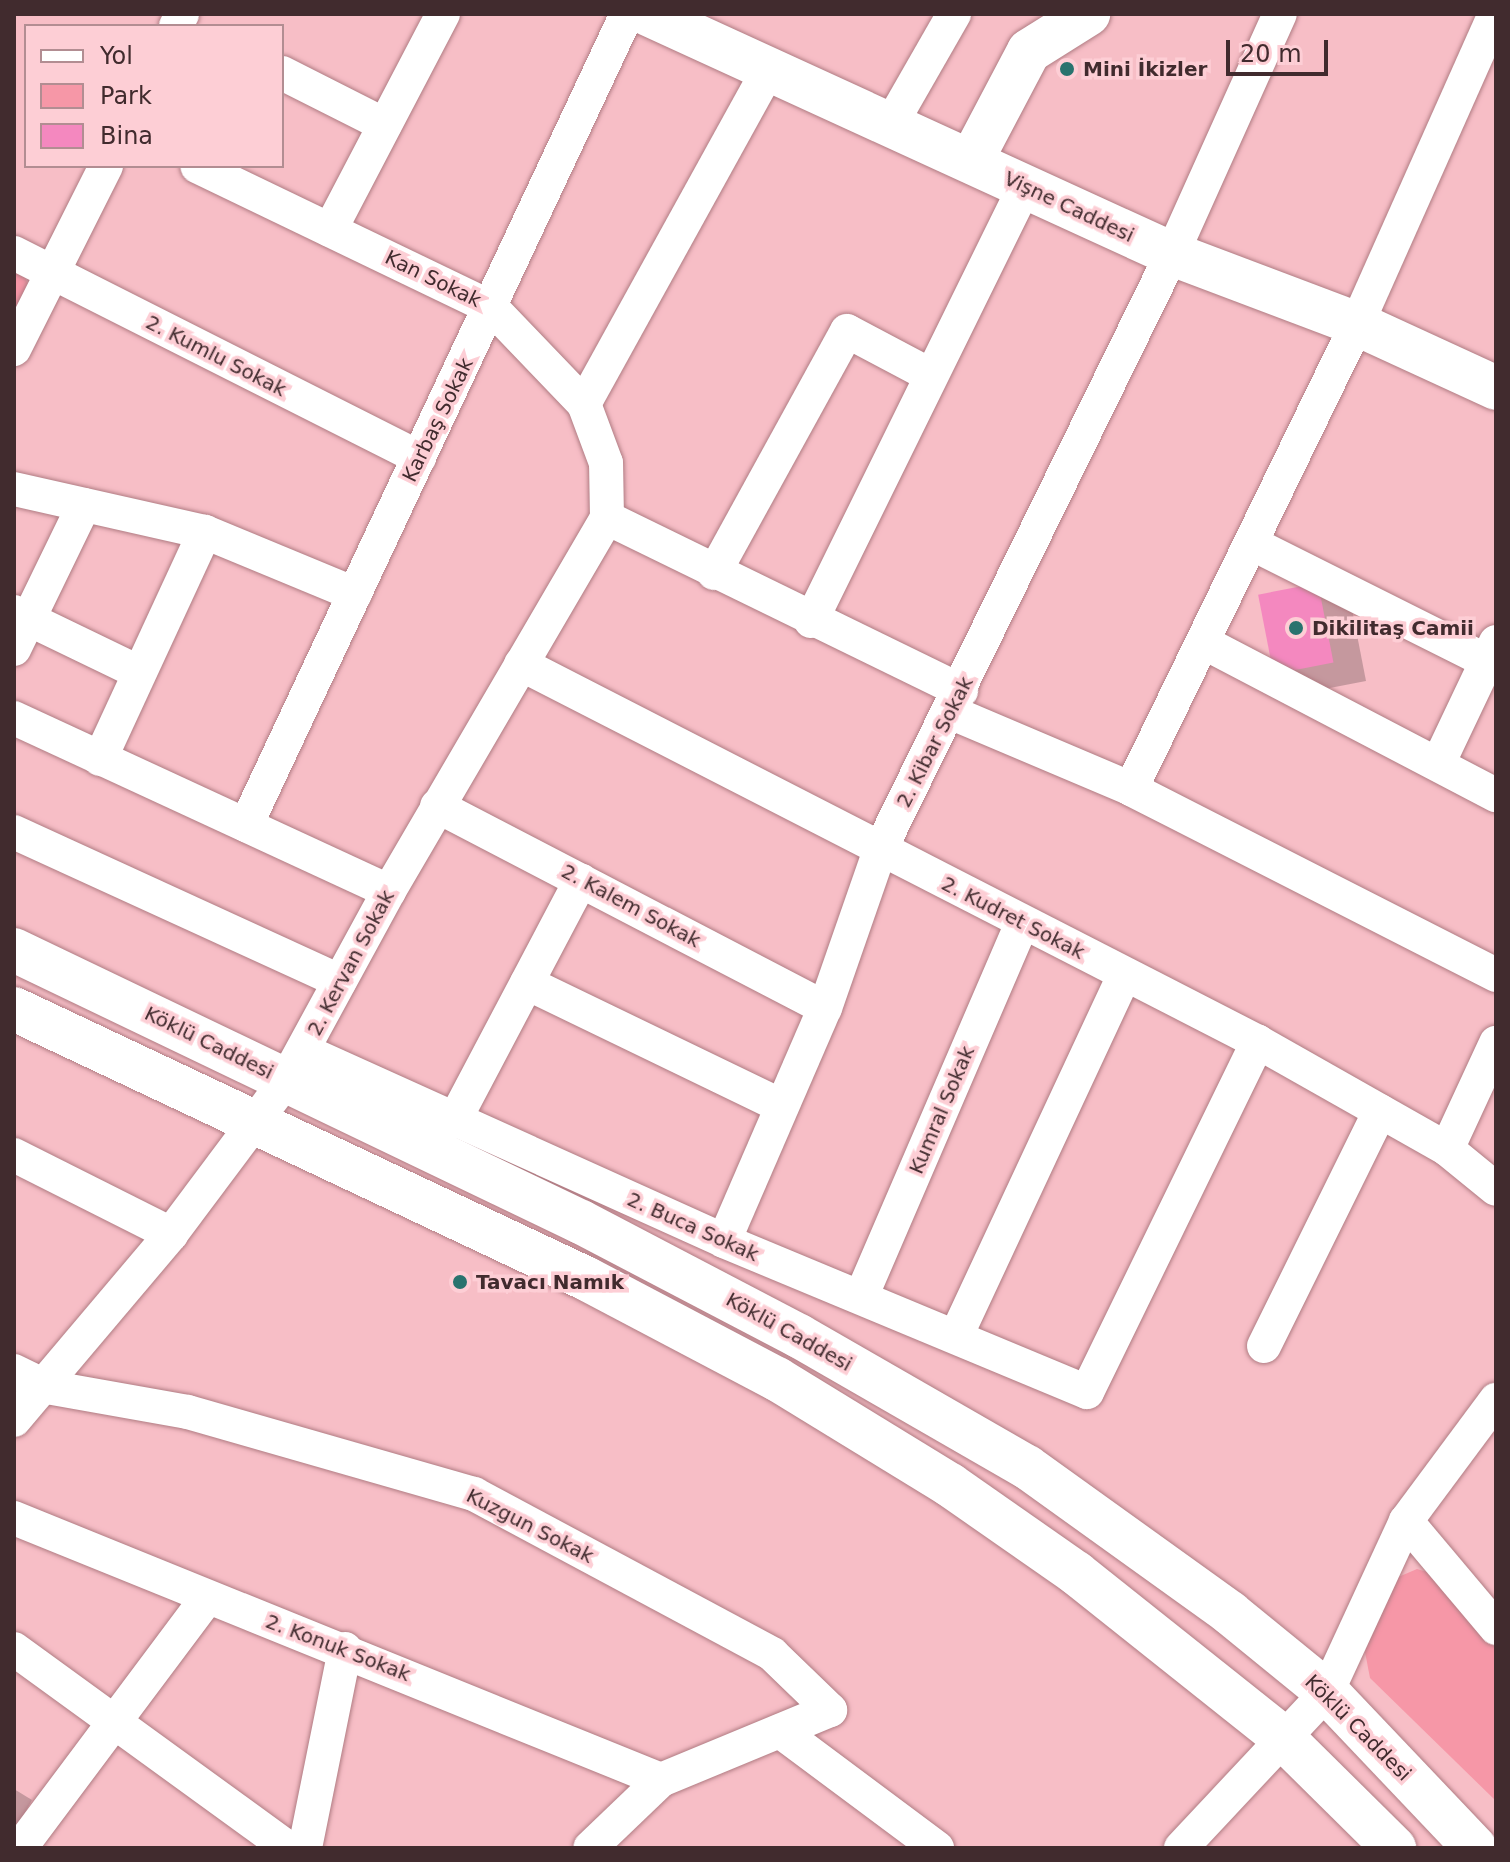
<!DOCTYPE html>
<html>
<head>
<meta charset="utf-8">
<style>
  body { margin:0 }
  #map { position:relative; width:1510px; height:1862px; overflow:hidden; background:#f7bec6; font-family:"DejaVu Sans",sans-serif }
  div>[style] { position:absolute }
  .green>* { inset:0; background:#f697a7 }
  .shadow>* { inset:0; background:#0003 }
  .building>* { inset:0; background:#f488bf; transform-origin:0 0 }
  .roads { filter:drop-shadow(0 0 2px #b07c83) drop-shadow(0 0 2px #b07c83) }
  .minor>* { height:34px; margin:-17px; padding:0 17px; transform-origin:17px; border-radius:17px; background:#fff }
  .major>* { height:44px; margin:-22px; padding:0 22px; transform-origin:22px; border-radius:22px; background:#fff }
  .dots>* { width:22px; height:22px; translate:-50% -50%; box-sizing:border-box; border:4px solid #fdced5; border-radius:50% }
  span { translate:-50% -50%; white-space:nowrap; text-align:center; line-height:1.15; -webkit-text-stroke:7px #fdced5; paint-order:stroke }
  .poi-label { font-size:20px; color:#412b2e; font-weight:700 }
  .left { translate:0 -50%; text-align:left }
  .street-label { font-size:20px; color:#412b2e }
  .frame { position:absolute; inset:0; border:16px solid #412b2e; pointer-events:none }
  .legend { position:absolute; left:24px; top:24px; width:260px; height:144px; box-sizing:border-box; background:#fdced5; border:2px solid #b28d92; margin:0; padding:10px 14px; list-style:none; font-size:24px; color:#412b2e }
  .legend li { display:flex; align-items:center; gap:16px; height:40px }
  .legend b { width:40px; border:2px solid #b28d92 }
  .scale { position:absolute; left:1226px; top:40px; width:102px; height:36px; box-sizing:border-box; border:4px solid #412b2e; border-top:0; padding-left:10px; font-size:24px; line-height:28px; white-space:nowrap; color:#412b2e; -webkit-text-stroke:6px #fdced5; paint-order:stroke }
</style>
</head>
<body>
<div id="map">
  <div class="green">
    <div style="clip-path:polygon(14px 270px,24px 275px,30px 289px,14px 326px)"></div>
    <div style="clip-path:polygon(1417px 1569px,1437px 1575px,1496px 1649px,1496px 1801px,1370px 1678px,1365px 1652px,1370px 1632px,1396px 1578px)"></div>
  </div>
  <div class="shadow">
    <div style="clip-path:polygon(1318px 585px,1351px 604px,1366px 681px,1309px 692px,1276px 673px)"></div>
    <div style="clip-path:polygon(14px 1789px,32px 1800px,14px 1833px)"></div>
  </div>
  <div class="building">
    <div style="left:1318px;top:583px;width:81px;height:61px;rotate:79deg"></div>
  </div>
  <div class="roads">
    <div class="minor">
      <div style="left:176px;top:26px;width:13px;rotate:-63deg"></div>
      <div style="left:282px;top:73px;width:115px;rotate:26.8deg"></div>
      <div style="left:891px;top:124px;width:127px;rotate:-60.2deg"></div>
      <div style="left:330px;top:230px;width:244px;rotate:-62.4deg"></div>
      <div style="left:14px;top:253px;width:454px;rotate:26.8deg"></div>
      <div style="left:14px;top:349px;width:205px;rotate:-63.3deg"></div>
      <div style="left:584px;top:404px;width:383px;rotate:-61.1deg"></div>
      <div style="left:14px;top:489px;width:196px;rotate:12.7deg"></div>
      <div style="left:205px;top:532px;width:162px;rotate:22.5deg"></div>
      <div style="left:607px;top:518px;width:394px;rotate:26deg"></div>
      <div style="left:1251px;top:543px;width:264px;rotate:26.6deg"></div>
      <div style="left:714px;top:573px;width:276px;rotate:-61.2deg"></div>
      <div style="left:847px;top:331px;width:94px;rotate:27.9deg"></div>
      <div style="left:14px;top:612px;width:138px;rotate:25.8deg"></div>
      <div style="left:811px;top:621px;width:485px;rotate:-63.8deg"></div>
      <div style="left:1203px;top:642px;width:331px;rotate:27.6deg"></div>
      <div style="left:14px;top:649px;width:160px;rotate:-64.1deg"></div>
      <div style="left:521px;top:664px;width:828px;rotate:27.15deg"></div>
      <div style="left:1258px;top:1042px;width:217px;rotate:29.5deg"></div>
      <div style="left:1447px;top:1149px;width:63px;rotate:39.2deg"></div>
      <div style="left:950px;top:712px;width:197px;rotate:23deg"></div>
      <div style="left:1131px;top:789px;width:410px;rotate:27deg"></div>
      <div style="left:14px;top:718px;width:413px;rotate:24.8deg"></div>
      <div style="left:100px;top:759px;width:250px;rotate:-65.2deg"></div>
      <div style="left:1438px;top:764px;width:135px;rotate:-64.6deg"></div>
      <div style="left:1131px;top:789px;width:517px;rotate:-64.08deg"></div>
      <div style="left:1357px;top:324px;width:339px;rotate:-66deg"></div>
      <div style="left:437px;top:806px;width:437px;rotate:27.5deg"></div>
      <div style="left:246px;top:825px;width:896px;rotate:-64.84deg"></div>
      <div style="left:14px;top:832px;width:358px;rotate:24.6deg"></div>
      <div style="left:527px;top:983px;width:283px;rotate:25.8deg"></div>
      <div style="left:304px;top:1051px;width:461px;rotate:24.3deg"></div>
      <div style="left:724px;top:1241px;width:393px;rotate:22.6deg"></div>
      <div style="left:1087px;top:1392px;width:390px;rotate:-64deg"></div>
      <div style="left:454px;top:1121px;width:272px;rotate:-62.2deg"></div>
      <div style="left:1447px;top:1149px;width:117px;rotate:-65.2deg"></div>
      <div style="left:14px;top:1155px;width:176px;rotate:26.7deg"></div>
      <div style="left:724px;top:1241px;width:254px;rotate:-66.6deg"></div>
      <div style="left:825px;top:1008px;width:167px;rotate:-70.8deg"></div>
      <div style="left:880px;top:850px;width:664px;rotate:-63.9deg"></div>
      <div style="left:1172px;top:254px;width:263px;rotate:-65.8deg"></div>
      <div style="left:861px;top:1297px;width:407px;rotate:-66.7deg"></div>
      <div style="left:956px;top:1336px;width:397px;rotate:-65deg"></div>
      <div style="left:1264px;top:1346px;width:262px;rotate:-63.7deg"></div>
      <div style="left:14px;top:1371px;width:37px;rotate:26deg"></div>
      <div style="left:47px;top:1387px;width:143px;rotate:10.1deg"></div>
      <div style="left:188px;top:1412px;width:298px;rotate:16deg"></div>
      <div style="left:474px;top:1494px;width:338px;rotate:28.2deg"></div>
      <div style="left:772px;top:1654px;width:81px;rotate:44deg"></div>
      <div style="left:830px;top:1710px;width:183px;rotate:157.5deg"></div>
      <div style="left:661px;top:1780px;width:98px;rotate:136.2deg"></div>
      <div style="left:14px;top:1420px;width:243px;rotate:-49.8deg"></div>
      <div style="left:171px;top:1234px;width:192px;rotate:-53.2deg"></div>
      <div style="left:286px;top:1080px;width:215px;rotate:-61.4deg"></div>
      <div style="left:389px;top:891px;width:432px;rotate:-59.7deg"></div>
      <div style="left:607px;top:518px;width:55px;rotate:-91deg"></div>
      <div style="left:606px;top:463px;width:63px;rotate:-110.4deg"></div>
      <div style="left:584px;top:404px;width:133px;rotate:-133.8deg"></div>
      <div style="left:492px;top:308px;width:327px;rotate:-154.3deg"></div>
      <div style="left:14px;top:1518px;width:698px;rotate:22.05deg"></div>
      <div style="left:1406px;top:1521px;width:140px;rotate:49.9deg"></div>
      <div style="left:14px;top:1649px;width:339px;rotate:36deg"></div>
      <div style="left:780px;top:1731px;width:196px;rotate:36.7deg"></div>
      <div style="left:20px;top:1848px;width:311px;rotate:-53.2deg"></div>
      <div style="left:305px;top:1848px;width:203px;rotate:-78.6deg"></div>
      <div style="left:1181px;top:1848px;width:214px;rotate:-46.9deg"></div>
      <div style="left:1327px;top:1692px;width:188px;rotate:-65.2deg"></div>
      <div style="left:1406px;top:1521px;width:151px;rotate:-53.4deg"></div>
    </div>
    <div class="major">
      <div style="left:648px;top:14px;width:576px;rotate:24.61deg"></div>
      <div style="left:1172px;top:254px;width:198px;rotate:20.7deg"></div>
      <div style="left:1357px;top:324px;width:153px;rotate:24.7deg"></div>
      <div style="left:971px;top:161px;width:124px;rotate:-62.2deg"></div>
      <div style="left:1029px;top:51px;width:70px;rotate:-32.1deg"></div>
      <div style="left:14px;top:950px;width:629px;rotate:25.63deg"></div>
      <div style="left:581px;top:1222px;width:246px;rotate:27.6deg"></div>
      <div style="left:799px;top:1336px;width:263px;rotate:29.9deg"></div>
      <div style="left:1027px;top:1467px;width:250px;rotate:35.7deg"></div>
      <div style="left:1230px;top:1613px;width:125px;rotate:39.2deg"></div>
      <div style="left:1327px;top:1692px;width:215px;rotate:46.5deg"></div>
      <div style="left:14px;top:1009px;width:633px;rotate:25.23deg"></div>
      <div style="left:587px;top:1279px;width:215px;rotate:27.8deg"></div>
      <div style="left:777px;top:1379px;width:203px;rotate:31.5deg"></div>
      <div style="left:950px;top:1485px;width:154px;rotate:34.9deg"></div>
      <div style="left:1076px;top:1573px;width:263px;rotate:38.5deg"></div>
      <div style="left:1282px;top:1737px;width:158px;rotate:44.7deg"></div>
    </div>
  </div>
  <div class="dots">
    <div style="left:1067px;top:69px;background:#29736e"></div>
    <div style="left:1296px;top:628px;background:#29736e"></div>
    <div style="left:460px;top:1282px;background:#29736e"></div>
  </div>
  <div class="poi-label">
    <span class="left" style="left:1083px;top:69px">Mini İkizler</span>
    <span class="left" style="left:1312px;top:628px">Dikilitaş Camii</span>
    <span class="left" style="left:476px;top:1282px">Tavacı Namık</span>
  </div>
  <div class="street-label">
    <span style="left:1069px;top:207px;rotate:25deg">Vişne Caddesi</span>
    <span style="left:433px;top:279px;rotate:26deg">Kan Sokak</span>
    <span style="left:216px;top:356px;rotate:27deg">2. Kumlu Sokak</span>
    <span style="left:438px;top:420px;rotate:-64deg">Karbaş Sokak</span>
    <span style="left:935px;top:742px;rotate:-63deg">2. Kibar Sokak</span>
    <span style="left:631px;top:906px;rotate:28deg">2. Kalem Sokak</span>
    <span style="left:1013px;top:918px;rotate:27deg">2. Kudret Sokak</span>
    <span style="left:351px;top:963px;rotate:-62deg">2. Kervan Sokak</span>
    <span style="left:209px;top:1043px;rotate:26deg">Köklü Caddesi</span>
    <span style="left:942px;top:1110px;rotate:-67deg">Kumral Sokak</span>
    <span style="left:693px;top:1227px;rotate:24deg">2. Buca Sokak</span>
    <span style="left:789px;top:1332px;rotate:29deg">Köklü Caddesi</span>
    <span style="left:530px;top:1526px;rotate:27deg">Kuzgun Sokak</span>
    <span style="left:338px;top:1648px;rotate:21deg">2. Konuk Sokak</span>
    <span style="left:1358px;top:1728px;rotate:45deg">Köklü Caddesi</span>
  </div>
  <div class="frame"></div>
  <ul class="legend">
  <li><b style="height:10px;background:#fff"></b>Yol</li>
  <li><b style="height:22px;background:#f697a7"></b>Park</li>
  <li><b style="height:22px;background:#f488bf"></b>Bina</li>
  </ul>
  <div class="scale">20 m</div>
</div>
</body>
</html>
